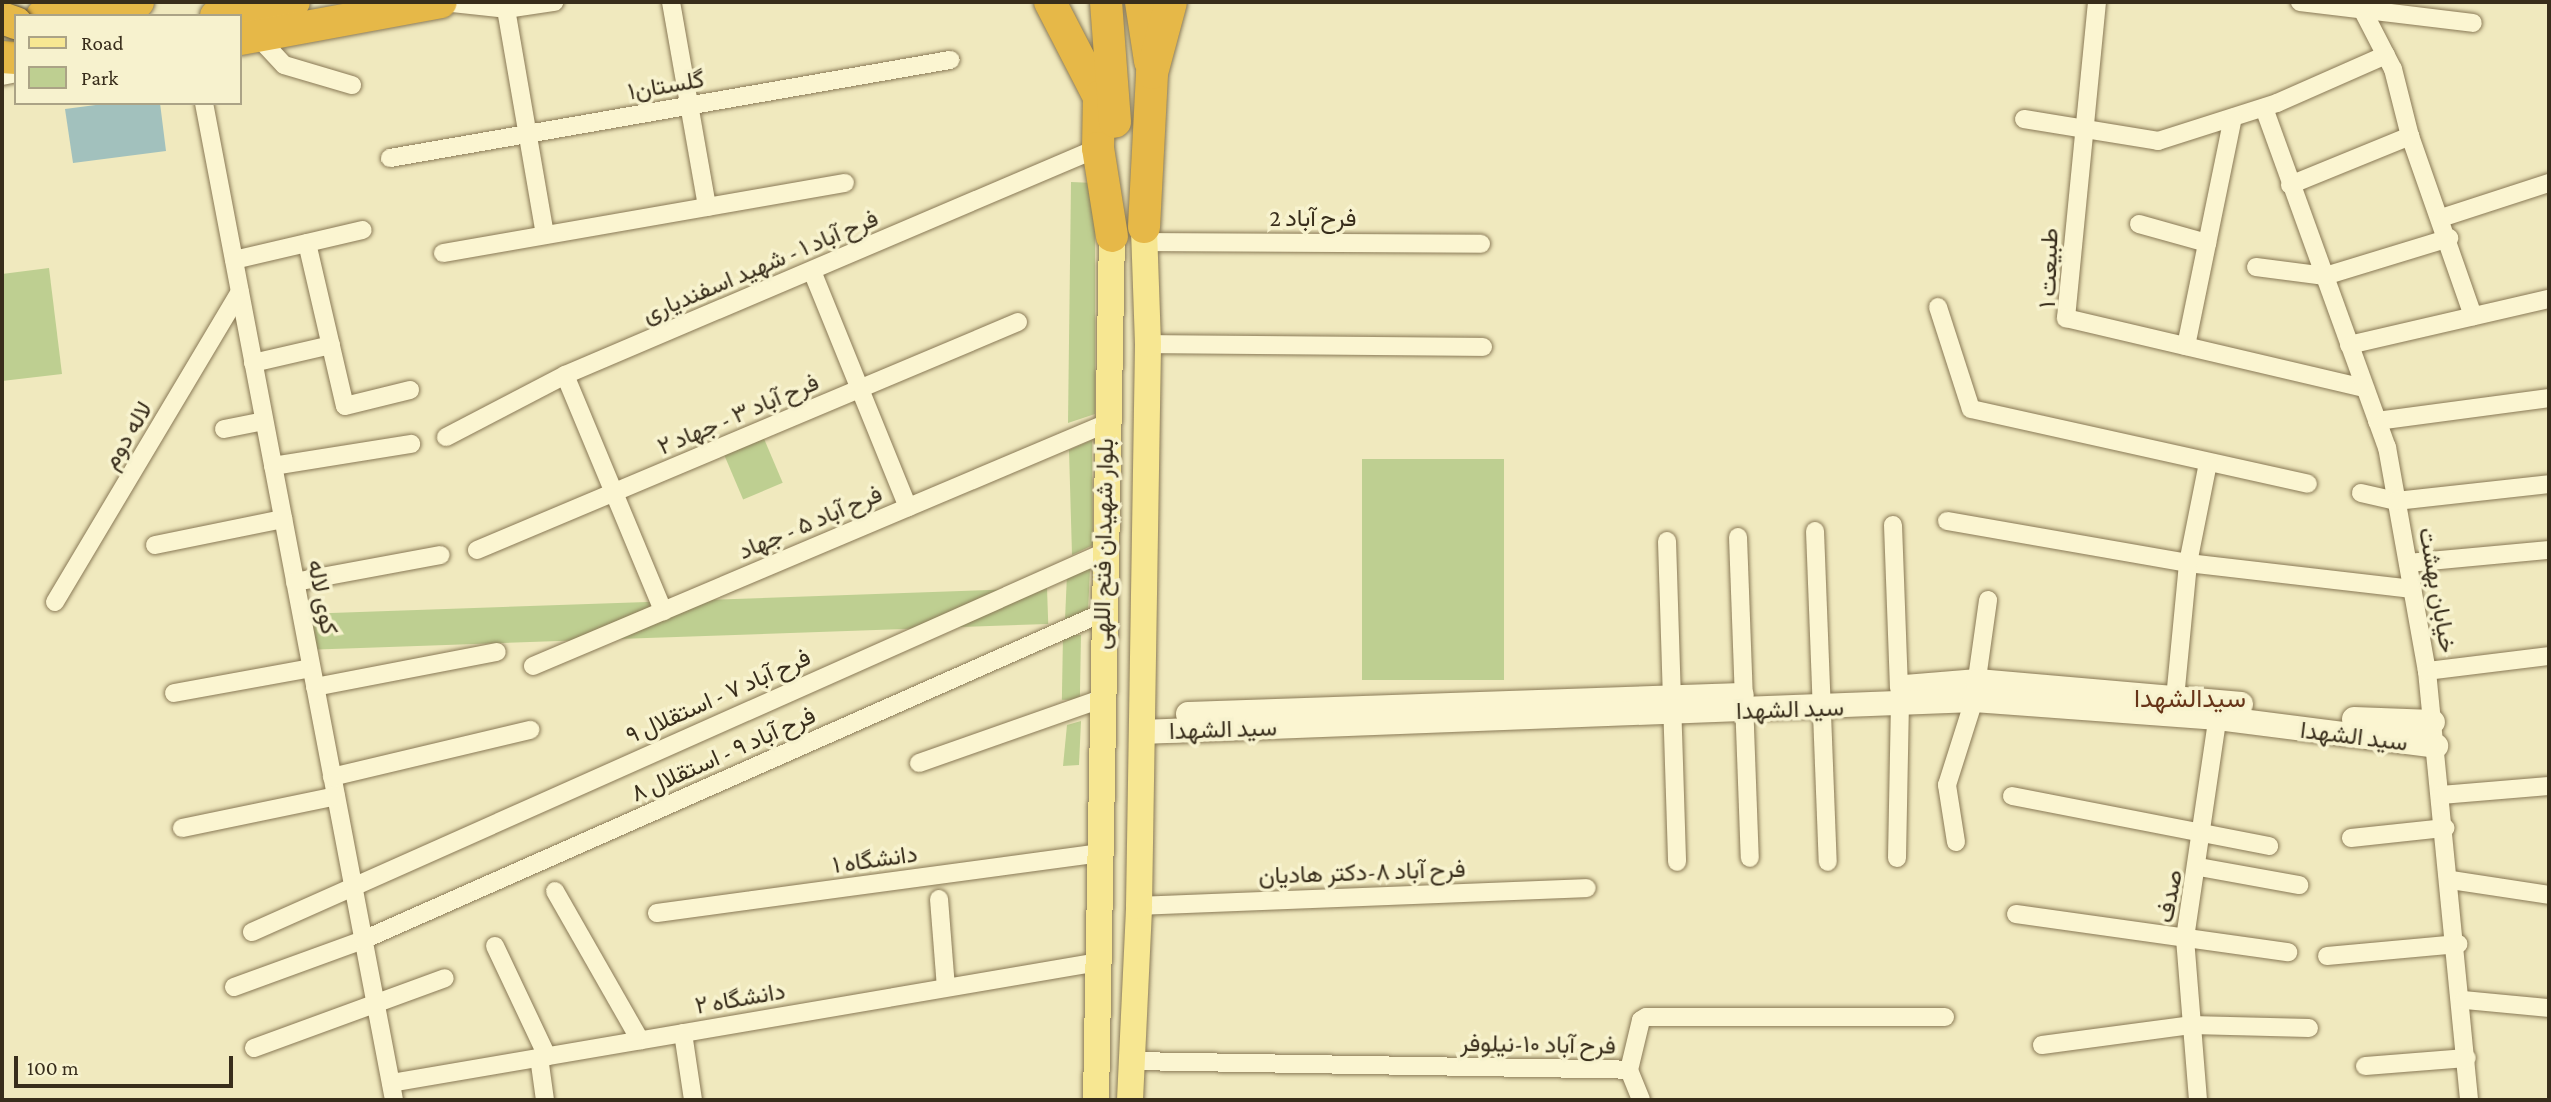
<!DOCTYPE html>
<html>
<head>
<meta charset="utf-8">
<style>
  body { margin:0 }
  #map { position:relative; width:2551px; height:1102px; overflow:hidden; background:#f0e9be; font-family:"Crimson Pro",Vazirmatn,serif }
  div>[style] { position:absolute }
  .green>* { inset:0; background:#becf91; transform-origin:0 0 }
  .water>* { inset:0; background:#a2c1bd }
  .roads { filter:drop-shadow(0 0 2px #897956) drop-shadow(0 0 2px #897956) }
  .street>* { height:18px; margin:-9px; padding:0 9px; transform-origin:9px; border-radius:9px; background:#fbf5d1 }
  .secondary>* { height:24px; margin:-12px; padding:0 12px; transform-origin:12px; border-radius:12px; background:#fbf5d1 }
  .primary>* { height:26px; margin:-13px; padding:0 13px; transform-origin:13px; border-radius:13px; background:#f7e792 }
  .highway>* { height:32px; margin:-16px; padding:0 16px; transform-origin:16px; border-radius:16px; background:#e6b848 }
  .bridges { filter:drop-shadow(0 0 2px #57462a) drop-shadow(0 0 2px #57462a) }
  .highway-bridge>* { height:32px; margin:-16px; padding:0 16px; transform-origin:16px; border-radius:16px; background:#e6b848 }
  span { translate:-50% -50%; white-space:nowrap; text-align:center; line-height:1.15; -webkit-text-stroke:7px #f7f2ce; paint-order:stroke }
  .street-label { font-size:24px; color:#382d1b }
  .neighbourhood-label { font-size:26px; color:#673418 }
  .frame { position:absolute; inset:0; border:4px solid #382d1b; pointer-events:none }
  .legend { position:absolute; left:14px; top:14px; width:228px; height:91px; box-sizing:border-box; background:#f7f2ce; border:2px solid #aba386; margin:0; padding:9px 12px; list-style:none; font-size:21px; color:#382d1b }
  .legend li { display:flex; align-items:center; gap:14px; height:35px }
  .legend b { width:35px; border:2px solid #aba386 }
  .scale { position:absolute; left:14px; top:1056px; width:219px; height:32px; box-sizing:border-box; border:4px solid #382d1b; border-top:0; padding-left:9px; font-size:21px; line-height:24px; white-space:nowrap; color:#382d1b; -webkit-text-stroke:5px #f7f2ce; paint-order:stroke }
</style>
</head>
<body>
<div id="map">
  <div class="green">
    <div style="clip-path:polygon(1071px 182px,1095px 183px,1095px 414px,1068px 423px)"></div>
    <div style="clip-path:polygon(49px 268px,62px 374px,2px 381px,2px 274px)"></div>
    <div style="left:762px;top:434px;width:53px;height:43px;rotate:67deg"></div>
    <div style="clip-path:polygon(1092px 440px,1093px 545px,1072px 555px,1069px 450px)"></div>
    <div style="left:1362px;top:459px;width:142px;height:221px"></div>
    <div style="clip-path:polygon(1090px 569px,1088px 612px,1065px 620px,1067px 574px)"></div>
    <div style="left:1047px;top:588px;width:36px;height:738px;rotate:88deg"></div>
    <div style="left:1081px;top:635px;width:65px;height:18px;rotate:91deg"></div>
    <div style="clip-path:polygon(1081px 721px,1079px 765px,1063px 766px,1067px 725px)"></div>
  </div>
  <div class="water">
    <div style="clip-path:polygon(111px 103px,160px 103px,166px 151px,73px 163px,65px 109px)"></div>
  </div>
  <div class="roads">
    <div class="street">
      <div style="left:443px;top:2px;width:63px;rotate:6.3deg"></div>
      <div style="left:506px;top:9px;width:49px;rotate:-8.3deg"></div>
      <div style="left:671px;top:2px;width:208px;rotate:80deg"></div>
      <div style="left:2097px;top:2px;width:318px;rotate:95.6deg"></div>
      <div style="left:2066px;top:318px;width:307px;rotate:13.2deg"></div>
      <div style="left:2300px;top:2px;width:174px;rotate:6.9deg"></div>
      <div style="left:506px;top:9px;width:229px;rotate:80.2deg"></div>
      <div style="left:2363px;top:11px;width:65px;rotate:62.7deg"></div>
      <div style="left:2393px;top:69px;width:69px;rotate:75.8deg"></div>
      <div style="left:2410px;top:136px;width:191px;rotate:70.7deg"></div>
      <div style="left:258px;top:37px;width:38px;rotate:47deg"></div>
      <div style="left:284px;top:65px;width:71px;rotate:16.4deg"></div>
      <div style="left:2px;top:76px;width:14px;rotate:-12deg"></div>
      <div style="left:204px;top:103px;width:1015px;rotate:79.21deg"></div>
      <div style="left:2264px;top:108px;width:361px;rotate:70.1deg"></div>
      <div style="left:2387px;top:447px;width:228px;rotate:79.9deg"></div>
      <div style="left:2427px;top:671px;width:431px;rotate:84.4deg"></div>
      <div style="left:2024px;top:119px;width:136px;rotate:9.3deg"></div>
      <div style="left:2158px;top:141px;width:125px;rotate:-17.7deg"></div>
      <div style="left:2277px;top:103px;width:119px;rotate:-23.8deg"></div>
      <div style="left:390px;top:158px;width:569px;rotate:-9.93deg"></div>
      <div style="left:2290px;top:185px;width:130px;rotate:-22.2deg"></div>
      <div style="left:2441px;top:218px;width:114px;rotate:-18deg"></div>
      <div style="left:2139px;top:224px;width:71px;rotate:15.6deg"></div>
      <div style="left:1144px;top:242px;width:337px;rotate:0.3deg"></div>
      <div style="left:307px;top:243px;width:167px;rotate:76.9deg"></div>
      <div style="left:345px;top:406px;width:67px;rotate:-13.8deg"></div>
      <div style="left:443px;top:253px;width:408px;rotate:-9.9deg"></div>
      <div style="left:234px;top:260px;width:132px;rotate:-13.1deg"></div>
      <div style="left:2256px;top:267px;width:70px;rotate:7.4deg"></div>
      <div style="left:2325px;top:276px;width:130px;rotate:-17deg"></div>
      <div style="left:812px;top:271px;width:255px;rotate:67.9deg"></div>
      <div style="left:1938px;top:307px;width:107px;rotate:72.1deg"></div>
      <div style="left:1971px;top:409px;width:345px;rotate:12.5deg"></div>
      <div style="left:1148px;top:344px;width:335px;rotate:0.5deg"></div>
      <div style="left:2349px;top:345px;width:205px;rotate:-13deg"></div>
      <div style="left:2186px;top:346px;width:233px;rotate:-78.4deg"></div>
      <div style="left:253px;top:363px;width:80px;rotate:-13deg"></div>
      <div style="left:565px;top:375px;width:256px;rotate:67.4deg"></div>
      <div style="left:2377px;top:421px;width:174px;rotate:-7.6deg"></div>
      <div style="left:224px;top:429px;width:41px;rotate:-11.3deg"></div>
      <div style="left:446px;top:437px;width:134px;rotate:-27.5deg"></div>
      <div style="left:565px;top:375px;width:579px;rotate:-23.07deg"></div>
      <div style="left:273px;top:466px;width:140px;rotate:-9.1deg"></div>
      <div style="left:2361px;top:493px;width:36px;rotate:13deg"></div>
      <div style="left:2396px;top:501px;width:154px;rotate:-6.3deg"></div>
      <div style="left:1947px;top:521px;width:245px;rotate:9.9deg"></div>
      <div style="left:2188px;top:563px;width:226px;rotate:6.6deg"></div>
      <div style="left:1893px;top:525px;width:163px;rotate:87.9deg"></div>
      <div style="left:1815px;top:531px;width:331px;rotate:87.8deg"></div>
      <div style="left:1738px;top:537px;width:321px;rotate:87.9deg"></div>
      <div style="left:1667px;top:541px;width:321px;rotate:88.2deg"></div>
      <div style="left:155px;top:545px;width:131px;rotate:-11.5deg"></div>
      <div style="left:477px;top:550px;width:587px;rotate:-22.85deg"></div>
      <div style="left:2408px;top:563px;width:142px;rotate:-5.3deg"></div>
      <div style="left:295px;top:582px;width:148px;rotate:-10.5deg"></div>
      <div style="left:55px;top:602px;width:361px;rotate:-59.2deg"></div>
      <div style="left:533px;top:666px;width:621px;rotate:-22.93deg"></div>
      <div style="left:2427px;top:671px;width:123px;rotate:-7deg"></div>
      <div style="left:315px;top:687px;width:185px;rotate:-10.9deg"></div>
      <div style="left:174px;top:693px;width:139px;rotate:-10.3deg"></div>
      <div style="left:2174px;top:709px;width:147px;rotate:-84.5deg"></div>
      <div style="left:2188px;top:563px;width:102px;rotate:-78.7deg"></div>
      <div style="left:919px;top:763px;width:193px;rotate:-19.4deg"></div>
      <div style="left:332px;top:777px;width:204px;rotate:-13.4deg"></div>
      <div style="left:2441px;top:795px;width:108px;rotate:-4.8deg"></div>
      <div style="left:2012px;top:796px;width:262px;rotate:11deg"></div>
      <div style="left:182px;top:828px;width:157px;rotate:-11.7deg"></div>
      <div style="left:2351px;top:838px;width:95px;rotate:-6.1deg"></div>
      <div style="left:1956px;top:842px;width:58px;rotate:-99deg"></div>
      <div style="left:1947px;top:785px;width:89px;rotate:-72.4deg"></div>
      <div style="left:1974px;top:700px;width:101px;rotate:-82deg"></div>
      <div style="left:1897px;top:858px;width:155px;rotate:-88.9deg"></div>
      <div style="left:2199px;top:867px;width:102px;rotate:10.2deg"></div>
      <div style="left:2451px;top:880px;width:99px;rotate:8.7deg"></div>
      <div style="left:555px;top:891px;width:172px;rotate:60.3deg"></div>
      <div style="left:939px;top:899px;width:88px;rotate:85.5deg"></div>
      <div style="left:1139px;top:906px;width:448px;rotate:-2.3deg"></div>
      <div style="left:657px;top:913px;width:446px;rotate:-7.7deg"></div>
      <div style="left:2016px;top:914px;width:275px;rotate:8deg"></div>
      <div style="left:252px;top:932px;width:932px;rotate:-24.01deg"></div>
      <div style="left:495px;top:946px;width:122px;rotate:64.7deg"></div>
      <div style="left:2327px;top:956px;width:132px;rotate:-5.2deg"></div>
      <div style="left:234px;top:987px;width:137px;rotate:-20deg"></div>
      <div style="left:363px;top:940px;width:808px;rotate:-23.87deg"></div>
      <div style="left:2464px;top:1000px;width:85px;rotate:5.4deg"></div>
      <div style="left:683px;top:1033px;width:68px;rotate:81.5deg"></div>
      <div style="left:2042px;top:1045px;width:150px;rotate:-7.6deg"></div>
      <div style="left:2191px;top:1025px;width:118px;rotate:1.5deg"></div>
      <div style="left:254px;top:1048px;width:203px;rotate:-20.1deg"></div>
      <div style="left:539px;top:1057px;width:43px;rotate:82.1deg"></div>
      <div style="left:1131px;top:1061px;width:498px;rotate:1deg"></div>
      <div style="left:1629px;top:1070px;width:51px;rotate:-76.5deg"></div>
      <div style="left:1641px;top:1020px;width:6px;rotate:-31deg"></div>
      <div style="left:1646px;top:1017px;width:299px"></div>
      <div style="left:2365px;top:1066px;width:102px;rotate:-4.5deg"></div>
      <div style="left:1629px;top:1070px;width:32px;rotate:68deg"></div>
      <div style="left:391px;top:1083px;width:717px;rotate:-9.71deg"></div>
      <div style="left:2198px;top:1100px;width:163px;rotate:-94.6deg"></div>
      <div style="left:2185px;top:938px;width:232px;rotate:-81.6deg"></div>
    </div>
    <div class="secondary">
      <div style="left:1905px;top:687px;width:73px;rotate:-4.7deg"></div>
      <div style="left:1978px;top:681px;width:264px;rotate:5deg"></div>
      <div style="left:1188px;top:714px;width:554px;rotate:-1.96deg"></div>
      <div style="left:2354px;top:719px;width:79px;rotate:2.2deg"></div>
      <div style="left:1141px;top:732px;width:834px;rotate:-2.2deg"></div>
      <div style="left:1974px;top:700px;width:245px;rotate:4.2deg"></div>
      <div style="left:2218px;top:718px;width:220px;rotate:7.3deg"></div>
    </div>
    <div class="primary">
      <div style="left:1096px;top:1100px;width:864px;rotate:-88.94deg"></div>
      <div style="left:1130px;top:1100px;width:194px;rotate:-87.3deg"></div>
      <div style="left:1139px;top:906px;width:562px;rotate:-89.08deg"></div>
      <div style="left:1148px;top:344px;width:117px;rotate:-92deg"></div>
    </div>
    <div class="highway">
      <div style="left:1050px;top:2px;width:107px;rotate:62.7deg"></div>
      <div style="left:1099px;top:97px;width:51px;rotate:91.1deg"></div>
      <div style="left:1098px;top:148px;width:89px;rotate:81deg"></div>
      <div style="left:1106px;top:2px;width:120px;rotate:85.7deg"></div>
      <div style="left:1141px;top:2px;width:60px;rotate:81.3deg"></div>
      <div style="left:42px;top:16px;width:97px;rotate:-8.3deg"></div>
      <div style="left:216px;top:16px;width:79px;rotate:-10.2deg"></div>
      <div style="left:240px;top:39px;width:204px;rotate:-10.4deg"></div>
      <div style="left:2px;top:57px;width:14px;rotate:4deg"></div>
      <div style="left:1144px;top:227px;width:154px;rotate:-87deg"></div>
      <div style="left:1152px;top:73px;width:73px;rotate:-75deg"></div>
    </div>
  </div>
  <div class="bridges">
    <div class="highway-bridge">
      <div style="left:2px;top:18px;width:15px;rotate:20deg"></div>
    </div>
  </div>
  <div class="street-label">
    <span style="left:666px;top:85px;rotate:-10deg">گلستان۱</span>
    <span style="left:1313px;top:218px">فرح آباد 2</span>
    <span style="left:760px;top:266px;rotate:-23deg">فرح آباد ۱ - شهید اسفندیاری</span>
    <span style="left:2048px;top:268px;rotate:-88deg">طبیعت ۱</span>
    <span style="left:738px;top:414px;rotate:-23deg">فرح آباد ۳ - جهاد ۲</span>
    <span style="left:127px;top:435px;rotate:-59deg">لاله دوم</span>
    <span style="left:810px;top:522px;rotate:-23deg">فرح آباد ۵ - جهاد</span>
    <span style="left:1103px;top:544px;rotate:-89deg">بلوار شهیدان فتح اللهی</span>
    <span style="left:2438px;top:590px;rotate:80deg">خیابان بهشت</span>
    <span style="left:323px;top:597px;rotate:79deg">کوی لاله</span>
    <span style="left:718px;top:696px;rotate:-24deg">فرح آباد ۷ - استقلال ۹</span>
    <span style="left:1790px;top:709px;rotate:-2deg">سید الشهدا</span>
    <span style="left:1223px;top:729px;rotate:-2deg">سید الشهدا</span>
    <span style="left:2354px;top:736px;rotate:7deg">سید الشهدا</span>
    <span style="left:723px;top:754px;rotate:-24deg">فرح آباد ۹ - استقلال ۸</span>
    <span style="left:875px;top:859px;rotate:-8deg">دانشگاه ۱</span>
    <span style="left:1362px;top:872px;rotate:-2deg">فرح آباد ۸-دکتر هادیان</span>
    <span style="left:2169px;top:896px;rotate:-79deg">صدف</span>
    <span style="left:740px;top:998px;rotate:-10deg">دانشگاه ۲</span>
    <span style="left:1538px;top:1044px;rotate:1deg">فرح آباد ۱۰-نیلوفر</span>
  </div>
  <div class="neighbourhood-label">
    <span style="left:2190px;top:699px">سیدالشهدا</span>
  </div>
  <div class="frame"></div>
  <ul class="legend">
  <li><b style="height:9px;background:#f7e792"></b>Road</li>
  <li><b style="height:19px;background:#becf91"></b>Park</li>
  </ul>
  <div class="scale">100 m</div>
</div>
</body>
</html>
